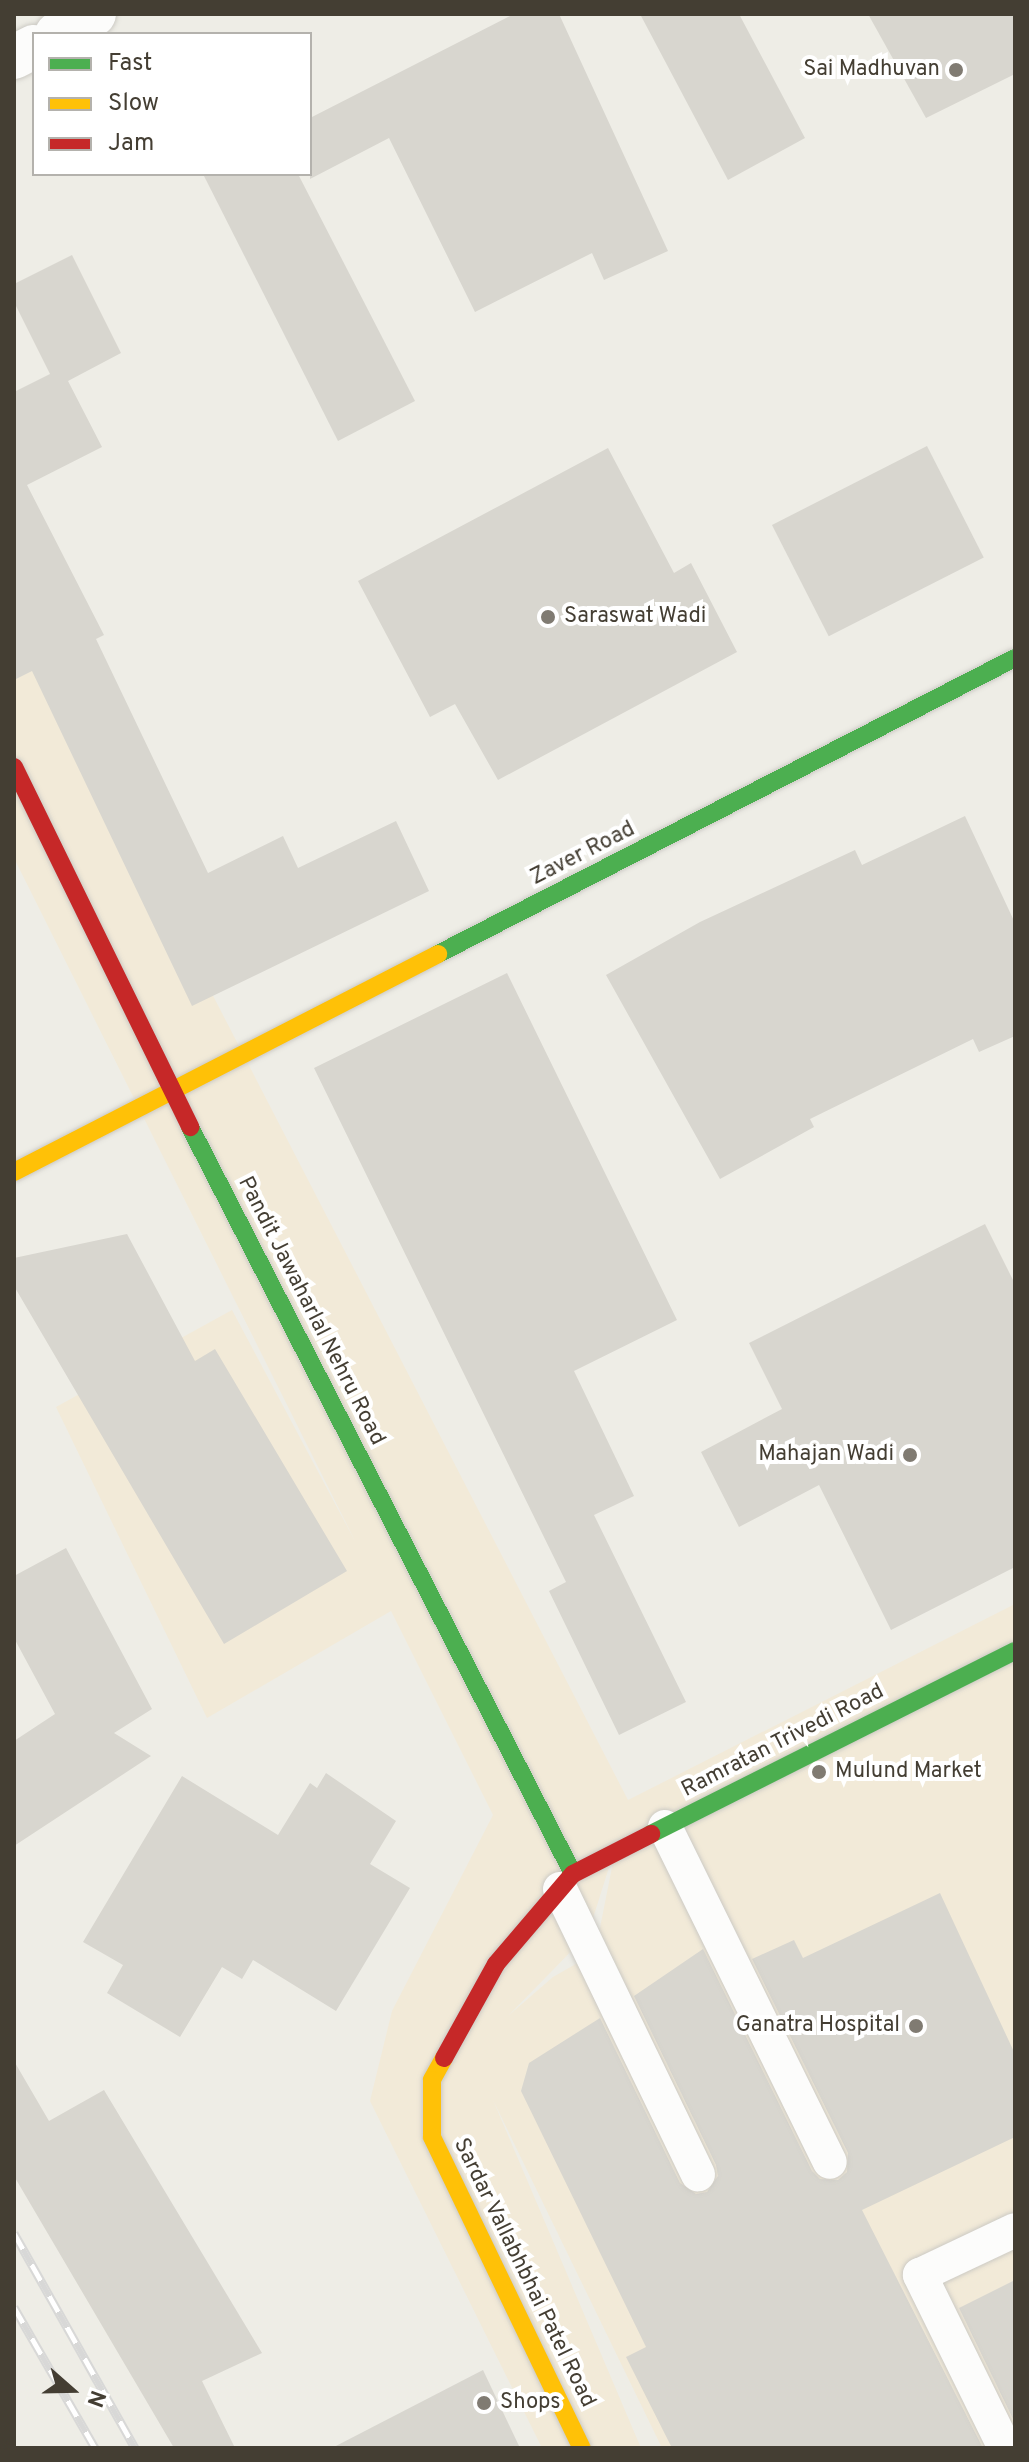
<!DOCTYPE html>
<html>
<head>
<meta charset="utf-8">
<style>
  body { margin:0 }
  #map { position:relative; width:1029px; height:2462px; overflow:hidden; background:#eeede6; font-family:Overpass,sans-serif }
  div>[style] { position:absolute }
  .commercial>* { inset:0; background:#f2ead8 }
  .building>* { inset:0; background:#d8d6cf; transform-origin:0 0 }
  .roads { filter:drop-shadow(0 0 2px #cccac4) drop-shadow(0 0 2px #cccac4) }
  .lane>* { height:34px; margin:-17px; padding:0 17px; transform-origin:17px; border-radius:17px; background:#fcfcfb }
  .street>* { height:44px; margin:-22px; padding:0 22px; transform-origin:22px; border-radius:22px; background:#fcfcfb }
  .fast>* { height:18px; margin:-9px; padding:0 9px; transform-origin:9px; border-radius:9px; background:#4caf50 }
  .slow>* { height:18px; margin:-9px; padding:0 9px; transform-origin:9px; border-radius:9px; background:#ffc107 }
  .jam>* { height:18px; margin:-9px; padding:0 9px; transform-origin:9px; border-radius:9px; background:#c62828 }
  .rail>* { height:9px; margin-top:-4.5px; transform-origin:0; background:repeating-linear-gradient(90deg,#fff 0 18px,#d8d8d7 0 36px); box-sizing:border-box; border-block:2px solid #d8d8d7 }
  .dots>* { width:22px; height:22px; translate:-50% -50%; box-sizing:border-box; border:4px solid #fff; border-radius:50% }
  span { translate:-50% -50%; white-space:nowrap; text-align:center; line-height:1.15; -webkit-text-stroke:8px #fff; paint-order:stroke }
  .poi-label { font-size:22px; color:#443e33 }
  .right { translate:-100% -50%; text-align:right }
  .left { translate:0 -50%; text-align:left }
  .street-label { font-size:22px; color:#443e33 }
  .frame { position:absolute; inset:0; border:16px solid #443e33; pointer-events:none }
  .legend { position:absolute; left:32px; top:32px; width:280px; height:144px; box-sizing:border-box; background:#fff; border:2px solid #b4b2ad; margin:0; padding:10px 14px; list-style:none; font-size:24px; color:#443e33 }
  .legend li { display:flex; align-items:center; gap:16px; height:40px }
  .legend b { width:40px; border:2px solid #b4b2ad }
  .north { position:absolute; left:32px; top:2350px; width:80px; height:80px; -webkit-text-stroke:6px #fff; paint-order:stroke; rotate:110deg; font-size:22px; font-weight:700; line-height:32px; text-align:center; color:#443e33 }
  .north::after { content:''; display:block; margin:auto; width:28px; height:36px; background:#443e33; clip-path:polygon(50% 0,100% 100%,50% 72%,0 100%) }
</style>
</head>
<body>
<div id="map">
  <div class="commercial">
    <div style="clip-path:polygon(evenodd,14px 610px,628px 1800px,1015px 1604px,1015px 2448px,662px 2448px,493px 2100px,641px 2448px,542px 2448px,370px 2101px,392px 2011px,493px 1815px,391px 1611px,207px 1718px,56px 1407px,232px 1310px,356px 1543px,14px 858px,14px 610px,617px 1842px,595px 1953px,553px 1977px,508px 2016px,588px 1934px,617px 1842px)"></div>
  </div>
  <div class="building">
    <div style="clip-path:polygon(514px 14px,559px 14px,668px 251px,604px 280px,592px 253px,475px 312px,389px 138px,310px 179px,310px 118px)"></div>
    <div style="clip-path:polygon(640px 14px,739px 14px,805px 138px,728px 180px)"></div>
    <div style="clip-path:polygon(868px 14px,1015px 14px,1015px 74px,926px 118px)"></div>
    <div style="clip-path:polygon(203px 174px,298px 174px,415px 401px,338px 441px)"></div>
    <div style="clip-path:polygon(72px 255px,121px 353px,68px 381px,102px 447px,27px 485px,104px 635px,96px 639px,208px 873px,283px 836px,298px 868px,396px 821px,429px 891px,192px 1006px,32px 671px,14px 680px,14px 392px,50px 374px,14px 302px,14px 284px)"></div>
    <div style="left:927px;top:446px;width:125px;height:174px;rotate:63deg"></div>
    <div style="clip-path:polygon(608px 448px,674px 573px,691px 563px,737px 652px,498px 780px,455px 704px,430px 717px,358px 581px)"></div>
    <div style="clip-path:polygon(965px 816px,1015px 923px,1015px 1036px,979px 1052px,973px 1039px,810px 1119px,814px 1127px,720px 1179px,606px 975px,700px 922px,855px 850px,862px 865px)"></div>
    <div style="clip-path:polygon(507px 973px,677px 1320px,574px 1371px,634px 1496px,594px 1515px,686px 1702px,619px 1735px,549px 1591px,566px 1582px,314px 1068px)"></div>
    <div style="clip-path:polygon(985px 1224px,1015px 1284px,1015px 1567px,891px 1630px,819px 1485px,739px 1527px,701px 1452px,782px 1409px,749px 1343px)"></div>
    <div style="clip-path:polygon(127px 1234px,195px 1361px,215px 1349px,347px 1571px,224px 1644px,14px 1286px,14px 1258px)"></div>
    <div style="clip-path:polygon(66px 1548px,152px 1709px,114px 1733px,151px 1756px,14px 1846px,14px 1741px,55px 1714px,14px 1638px,14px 1576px)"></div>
    <div style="clip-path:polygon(326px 1773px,396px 1821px,370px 1864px,410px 1888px,336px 2011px,253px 1960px,242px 1979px,222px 1967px,180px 2037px,107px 1993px,123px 1965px,83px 1942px,182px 1776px,278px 1835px,310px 1783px,317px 1788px)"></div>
    <div style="clip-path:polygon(940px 1893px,1015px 2054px,1015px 2137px,862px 2210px,983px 2448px,672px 2448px,626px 2357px,646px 2347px,521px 2091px,529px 2063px,600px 2018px,680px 2183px,696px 2194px,707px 2192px,718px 2176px,716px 2165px,634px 1996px,703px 1949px,812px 2171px,820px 2179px,838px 2180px,847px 2172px,848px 2153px,752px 1959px,794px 1940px,803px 1958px)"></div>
    <div style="clip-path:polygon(14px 2061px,49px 2121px,104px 2090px,262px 2353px,202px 2381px,235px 2448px,174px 2448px,14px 2176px)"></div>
    <div style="clip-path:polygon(1015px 2280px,1015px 2423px,959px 2308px)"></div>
    <div style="clip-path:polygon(483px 2370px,520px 2448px,332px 2448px)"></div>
  </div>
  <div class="roads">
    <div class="lane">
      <div style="left:665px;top:1827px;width:373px;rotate:63.8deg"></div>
      <div style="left:560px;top:1889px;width:317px;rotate:64.2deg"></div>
      <div style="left:1005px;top:2448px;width:193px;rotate:-116.2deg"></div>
      <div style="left:920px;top:2275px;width:105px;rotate:-25.3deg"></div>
    </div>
    <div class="street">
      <div style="left:57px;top:34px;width:42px;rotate:-28.4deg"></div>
      <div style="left:14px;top:57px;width:22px;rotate:-27deg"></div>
    </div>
    <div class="fast">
      <div style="left:438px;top:954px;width:648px;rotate:-27.16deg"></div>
      <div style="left:190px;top:1127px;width:839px;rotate:62.85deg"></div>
      <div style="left:651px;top:1834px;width:407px;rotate:-26.7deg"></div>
    </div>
    <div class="slow">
      <div style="left:14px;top:1172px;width:477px;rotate:-27.2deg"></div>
      <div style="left:444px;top:2058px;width:25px;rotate:119deg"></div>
      <div style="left:432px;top:2080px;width:57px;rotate:90deg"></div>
      <div style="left:432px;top:2137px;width:345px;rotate:64.3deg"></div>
    </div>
    <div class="jam">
      <div style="left:14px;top:767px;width:401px;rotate:63.9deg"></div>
      <div style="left:444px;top:2058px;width:107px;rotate:-61deg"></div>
      <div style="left:496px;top:1964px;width:118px;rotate:-49.5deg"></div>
      <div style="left:573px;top:1874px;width:88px;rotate:-27.1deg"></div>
    </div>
  </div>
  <div class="rail">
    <div style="left:14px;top:2233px;width:247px;rotate:60.6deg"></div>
    <div style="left:14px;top:2307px;width:163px;rotate:60.1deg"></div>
  </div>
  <div class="dots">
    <div style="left:956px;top:70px;background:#807b72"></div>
    <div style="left:548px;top:617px;background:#807b72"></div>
    <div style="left:910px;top:1455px;background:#807b72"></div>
    <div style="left:819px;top:1772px;background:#807b72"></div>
    <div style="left:916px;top:2026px;background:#807b72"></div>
    <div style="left:484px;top:2403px;background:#807b72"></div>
  </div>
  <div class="poi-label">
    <span class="right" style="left:940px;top:70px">Sai Madhuvan</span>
    <span class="left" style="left:564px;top:617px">Saraswat Wadi</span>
    <span class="right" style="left:894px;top:1455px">Mahajan Wadi</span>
    <span class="left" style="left:835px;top:1772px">Mulund Market</span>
    <span class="right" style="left:900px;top:2026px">Ganatra Hospital</span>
    <span class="left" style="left:500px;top:2403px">Shops</span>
  </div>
  <div class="street-label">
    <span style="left:583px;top:854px;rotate:-27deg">Zaver Road</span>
    <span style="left:311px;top:1311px;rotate:63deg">Pandit Jawaharlal Nehru Road</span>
    <span style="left:783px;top:1741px;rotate:-27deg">Ramratan Trivedi Road</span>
    <span style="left:524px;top:2273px;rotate:64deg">Sardar Vallabhbhai Patel Road</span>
  </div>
  <div class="frame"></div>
  <ul class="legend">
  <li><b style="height:10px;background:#4caf50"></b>Fast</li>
  <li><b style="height:10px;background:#ffc107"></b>Slow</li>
  <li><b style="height:10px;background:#c62828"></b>Jam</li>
  </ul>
  <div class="north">N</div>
</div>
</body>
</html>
